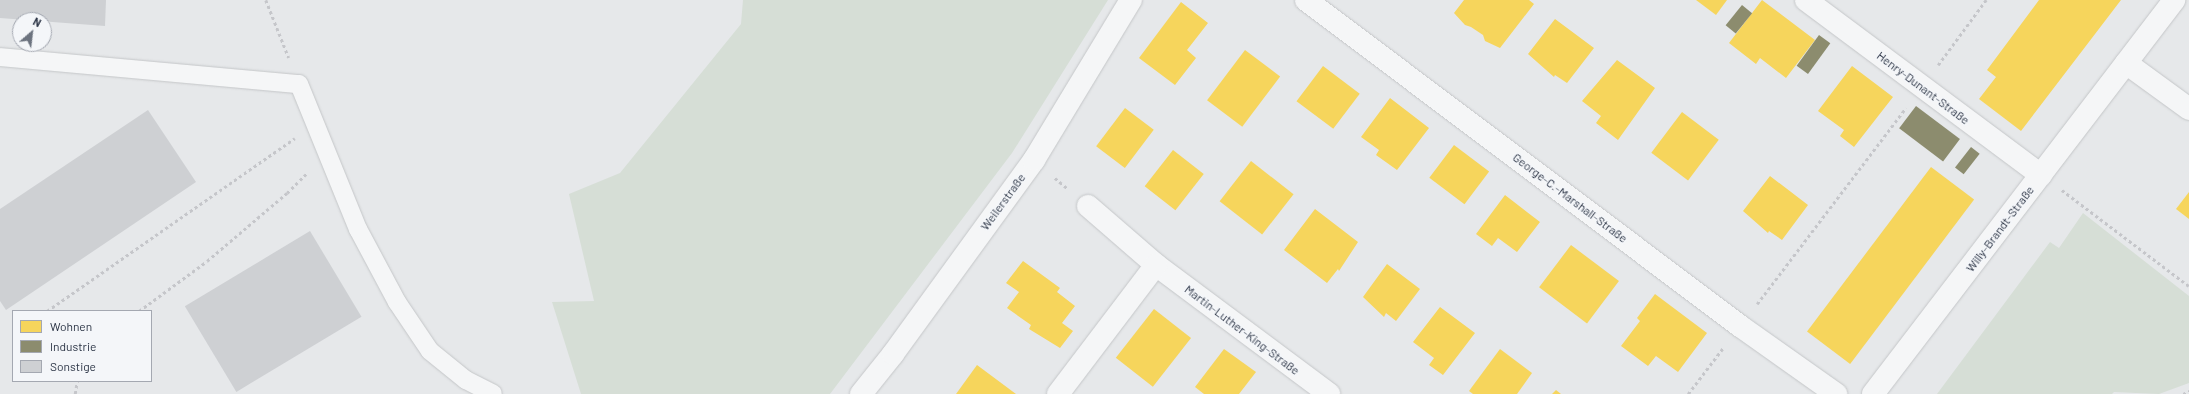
<!DOCTYPE html>
<html>
<head>
<meta charset="utf-8">
<style>
  body { margin:0 }
  #map { position:relative; width:2189px; height:394px; overflow:hidden; background:#e6e8ea; font-family:Barlow,sans-serif }
  div>[style] { position:absolute }
  .green>* { inset:0; background:#d6ded6 }
  .homes>* { inset:0; background:#f6d55c; transform-origin:0 0 }
  .industry>* { inset:0; background:#8c8c6e; transform-origin:0 0 }
  .building>* { inset:0; background:#ced0d3; transform-origin:0 0 }
  .path>* { height:2.5px; margin-top:-1.25px; transform-origin:0; background:repeating-linear-gradient(90deg,#c5c6ca 0 3px,transparent 0 6px) }
  .roads { filter:drop-shadow(0 0 1px #c4c6c8) drop-shadow(0 0 1px #c4c6c8) }
  .service>* { height:18px; margin:-9px; padding:0 9px; transform-origin:9px; border-radius:9px; background:#f5f6f7 }
  .minor>* { height:22px; margin:-11px; padding:0 11px; transform-origin:11px; border-radius:11px; background:#f5f6f7 }
  span { translate:-50% -50%; white-space:nowrap; text-align:center; line-height:1.15; -webkit-text-stroke:4px #f4f6f9; paint-order:stroke }
  .street-label { font-size:12px; color:#2b3445 }
  .legend { position:absolute; left:12px; top:310px; width:140px; height:72px; box-sizing:border-box; background:#f4f6f9; border:1px solid #a4a8b1; margin:0; padding:5px 7px; list-style:none; font-size:12px; color:#2b3445 }
  .legend li { display:flex; align-items:center; gap:8px; height:20px }
  .legend b { width:20px; border:1px solid #a4a8b1 }
  .north { position:absolute; left:12px; top:12px; width:40px; height:40px; box-sizing:border-box; background:#f4f6f9; border:1px solid #a4a8b1; border-radius:50%; rotate:28deg; font-size:11px; font-weight:700; line-height:16px; text-align:center; color:#2b3445 }
  .north::after { content:''; display:block; margin:auto; width:14px; height:18px; background:#6c737f; clip-path:polygon(50% 0,100% 100%,50% 72%,0 100%) }
</style>
</head>
<body>
<div id="map">
  <div class="green">
    <div style="clip-path:polygon(743px 0,1108px 0,1012px 153px,830px 394px,581px 394px,552px 302px,594px 301px,569px 194px,620px 173px,741px 24px)"></div>
    <div style="clip-path:polygon(2083px 213px,2189px 296px,2189px 383px,2159px 394px,2114px 392px,2112px 394px,1937px 394px,2050px 242px,2059px 248px)"></div>
  </div>
  <div class="homes">
    <div style="clip-path:polygon(1464px 0,1529px 0,1534px 4px,1500px 48px,1485px 41px,1483px 35px,1471px 27px,1465px 25px,1454px 13px)"></div>
    <div style="clip-path:polygon(1696px 0,1727px 0,1716px 15px)"></div>
    <div style="clip-path:polygon(1762px 0,1815px 40px,1786px 78px,1760px 58px,1756px 64px,1729px 43px)"></div>
    <div style="clip-path:polygon(2039px 0,2121px 0,2021px 131px,1979px 99px,1996px 77px,1987px 70px)"></div>
    <div style="clip-path:polygon(1181px 2px,1208px 23px,1187px 50px,1196px 58px,1175px 85px,1139px 58px)"></div>
    <div style="clip-path:polygon(1555px 19px,1594px 48px,1567px 83px,1555px 75px,1554px 77px,1528px 54px)"></div>
    <div style="left:1245px;top:50px;width:44px;height:63px;rotate:37deg"></div>
    <div style="clip-path:polygon(1617px 60px,1655px 88px,1618px 140px,1596px 123px,1601px 116px,1582px 101px)"></div>
    <div style="left:1323px;top:66px;width:46px;height:44px;rotate:37deg"></div>
    <div style="clip-path:polygon(1852px 66px,1893px 97px,1854px 147px,1840px 136px,1844px 130px,1818px 111px)"></div>
    <div style="clip-path:polygon(1390px 98px,1429px 128px,1397px 170px,1376px 155px,1379px 150px,1361px 137px)"></div>
    <div style="left:1125px;top:108px;width:36px;height:48px;rotate:37deg"></div>
    <div style="left:1682px;top:112px;width:46px;height:51px;rotate:37deg"></div>
    <div style="left:1454px;top:145px;width:44px;height:41px;rotate:37deg"></div>
    <div style="left:1173px;top:150px;width:39px;height:46px;rotate:38deg"></div>
    <div style="left:1251px;top:161px;width:54px;height:51px;rotate:38deg"></div>
    <div style="left:1931px;top:167px;width:54px;height:206px;rotate:37deg"></div>
    <div style="clip-path:polygon(1770px 176px,1808px 205px,1782px 240px,1769px 231px,1768px 233px,1743px 211px)"></div>
    <div style="clip-path:polygon(2189px 192px,2189px 219px,2176px 209px)"></div>
    <div style="clip-path:polygon(1505px 195px,1540px 222px,1517px 252px,1498px 238px,1492px 246px,1476px 234px)"></div>
    <div style="clip-path:polygon(1315px 209px,1358px 242px,1339px 271px,1338px 269px,1327px 283px,1284px 250px)"></div>
    <div style="left:1571px;top:245px;width:60px;height:53px;rotate:37deg"></div>
    <div style="clip-path:polygon(1023px 261px,1060px 288px,1057px 292px,1075px 306px,1062px 323px,1073px 331px,1060px 348px,1029px 329px,1031px 325px,1007px 308px,1019px 292px,1006px 283px)"></div>
    <div style="clip-path:polygon(1387px 264px,1420px 289px,1396px 321px,1386px 313px,1384px 317px,1363px 297px)"></div>
    <div style="clip-path:polygon(1655px 294px,1707px 333px,1678px 372px,1656px 356px,1648px 366px,1621px 346px,1640px 321px,1637px 318px)"></div>
    <div style="clip-path:polygon(1440px 307px,1475px 333px,1443px 375px,1429px 365px,1434px 358px,1413px 342px)"></div>
    <div style="left:1154px;top:309px;width:47px;height:62px;rotate:38deg"></div>
    <div style="clip-path:polygon(1224px 349px,1256px 372px,1239px 394px,1204px 394px,1195px 387px)"></div>
    <div style="clip-path:polygon(1500px 349px,1532px 373px,1517px 394px,1473px 394px,1469px 391px)"></div>
    <div style="clip-path:polygon(977px 365px,1016px 394px,956px 394px)"></div>
    <div style="clip-path:polygon(1556px 390px,1561px 394px,1552px 394px)"></div>
  </div>
  <div class="industry">
    <div style="left:1742px;top:5px;width:13px;height:26px;rotate:39deg"></div>
    <div style="left:1819px;top:35px;width:14px;height:38px;rotate:36deg"></div>
    <div style="left:1916px;top:106px;width:55px;height:28px;rotate:37deg"></div>
    <div style="left:1971px;top:147px;width:11px;height:26px;rotate:38deg"></div>
  </div>
  <div class="building">
    <div style="clip-path:polygon(0 0,106px 0,105px 26px,0 18px)"></div>
    <div style="clip-path:polygon(148px 110px,196px 182px,6px 310px,0 301px,0 209px)"></div>
    <div style="left:310px;top:231px;width:100px;height:146px;rotate:59deg"></div>
  </div>
  <div class="path">
    <div style="left:266px;top:0;width:62px;rotate:68.4deg"></div>
    <div style="left:1938px;top:65px;width:81px;rotate:-53.6deg"></div>
    <div style="left:1055px;top:178px;width:17px;rotate:40deg"></div>
    <div style="left:2062px;top:190px;width:159px;rotate:37.1deg"></div>
    <div style="left:1757px;top:304px;width:246px;rotate:-52.8deg"></div>
    <div style="left:47px;top:311px;width:302px;rotate:-34.9deg"></div>
    <div style="left:139px;top:311px;width:84px;rotate:-36.3deg"></div>
    <div style="left:207px;top:261px;width:105px;rotate:-40.4deg"></div>
    <div style="left:287px;top:193px;width:30px;rotate:-45deg"></div>
    <div style="left:75px;top:394px;width:13px;rotate:-81deg"></div>
    <div style="left:1688px;top:394px;width:58px;rotate:-52.7deg"></div>
    <div style="left:2183px;top:394px;width:7px;rotate:-27deg"></div>
  </div>
  <div class="roads">
    <div class="service">
      <div style="left:0;top:57px;width:300px;rotate:5.2deg"></div>
      <div style="left:299px;top:84px;width:157px;rotate:67.9deg"></div>
      <div style="left:358px;top:229px;width:83px;rotate:61.9deg"></div>
      <div style="left:397px;top:302px;width:59px;rotate:56deg"></div>
      <div style="left:430px;top:351px;width:46px;rotate:38.9deg"></div>
      <div style="left:466px;top:380px;width:30px;rotate:27deg"></div>
    </div>
    <div class="minor">
      <div style="left:1306px;top:0;width:543px;rotate:36.91deg"></div>
      <div style="left:1740px;top:326px;width:118px;rotate:35.3deg"></div>
      <div style="left:1806px;top:0;width:293px;rotate:36.7deg"></div>
      <div style="left:2126px;top:63px;width:78px;rotate:36.1deg"></div>
      <div style="left:1088px;top:206px;width:90px;rotate:40.9deg"></div>
      <div style="left:1156px;top:265px;width:216px;rotate:36.7deg"></div>
      <div style="left:861px;top:394px;width:51px;rotate:-51.3deg"></div>
      <div style="left:893px;top:354px;width:240px;rotate:-54deg"></div>
      <div style="left:1034px;top:160px;width:187px;rotate:-58.8deg"></div>
      <div style="left:1058px;top:394px;width:162px;rotate:-52.8deg"></div>
      <div style="left:1873px;top:394px;width:496px;rotate:-52.6deg"></div>
    </div>
  </div>
  <div class="street-label">
    <span style="left:1923px;top:88px;rotate:37deg">Henry-Dunant-Straße</span>
    <span style="left:1570px;top:198px;rotate:37deg">George-C.-Marshall-Straße</span>
    <span style="left:1003px;top:202px;rotate:-54deg">Weilerstraße</span>
    <span style="left:2000px;top:229px;rotate:-53deg">Willy-Brandt-Straße</span>
    <span style="left:1242px;top:330px;rotate:37deg">Martin-Luther-King-Straße</span>
  </div>
  <ul class="legend">
  <li><b style="height:11px;background:#f6d55c"></b>Wohnen</li>
  <li><b style="height:11px;background:#8c8c6e"></b>Industrie</li>
  <li><b style="height:11px;background:#ced0d3"></b>Sonstige</li>
  </ul>
  <div class="north">N</div>
</div>
</body>
</html>
